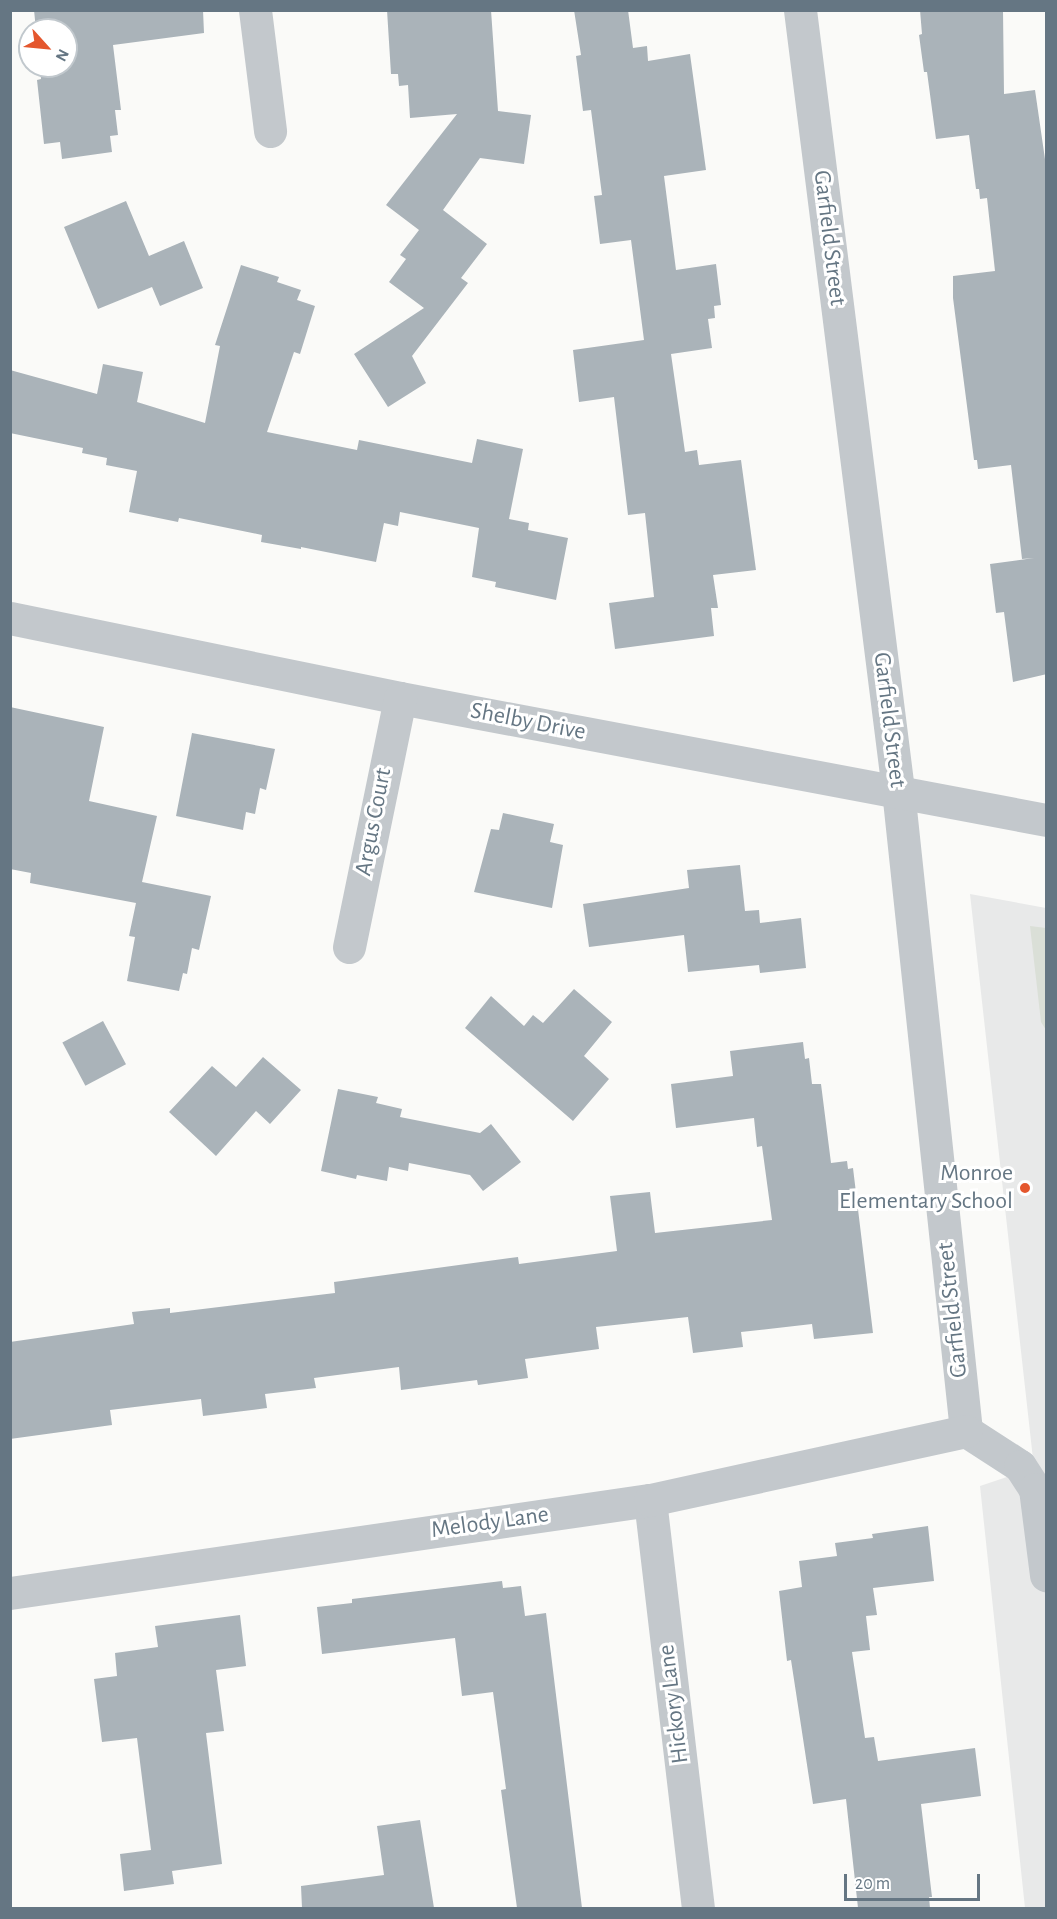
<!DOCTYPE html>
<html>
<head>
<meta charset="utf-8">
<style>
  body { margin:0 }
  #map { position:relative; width:1057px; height:1919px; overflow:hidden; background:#fafaf8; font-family:"Alegreya Sans",sans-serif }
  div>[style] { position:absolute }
  .built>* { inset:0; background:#e8e9e9 }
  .green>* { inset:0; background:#dadfd7 }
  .building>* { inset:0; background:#aab3b9; transform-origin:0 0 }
  .minor>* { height:33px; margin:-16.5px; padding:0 16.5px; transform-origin:16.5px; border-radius:16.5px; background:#c3c8cc }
  .dots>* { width:16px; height:16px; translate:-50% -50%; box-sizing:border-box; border:3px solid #fff; border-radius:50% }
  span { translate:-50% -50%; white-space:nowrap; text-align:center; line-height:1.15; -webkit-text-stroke:6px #fff; paint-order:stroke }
  .street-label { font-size:24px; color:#657683 }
  .poi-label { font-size:24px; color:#657683 }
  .right { translate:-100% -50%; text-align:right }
  .frame { position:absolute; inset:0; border:12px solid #657683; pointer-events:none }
  .north { position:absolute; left:18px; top:18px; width:60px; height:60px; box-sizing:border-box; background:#fff; border:2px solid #c1c8cd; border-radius:50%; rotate:117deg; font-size:16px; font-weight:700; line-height:24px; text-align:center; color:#657683 }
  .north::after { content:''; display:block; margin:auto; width:21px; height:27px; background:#e4572e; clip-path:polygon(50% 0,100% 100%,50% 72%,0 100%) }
  .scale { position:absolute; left:844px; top:1874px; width:136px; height:27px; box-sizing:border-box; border:3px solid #657683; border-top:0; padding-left:8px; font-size:18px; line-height:21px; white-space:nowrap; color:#657683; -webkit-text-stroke:4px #fff; paint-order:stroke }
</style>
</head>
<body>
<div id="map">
  <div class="built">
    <div style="clip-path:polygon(970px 894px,1046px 908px,1046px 1908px,1025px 1908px,980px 1486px,1034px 1468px)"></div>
  </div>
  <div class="green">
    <div style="clip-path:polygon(1030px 926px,1046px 928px,1046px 1030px,1041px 1022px)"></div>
  </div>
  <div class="building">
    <div style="clip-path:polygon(34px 10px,203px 10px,204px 33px,113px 45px,121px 110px,115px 110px,118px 135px,110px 136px,112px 152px,62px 159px,60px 142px,44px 144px,37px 80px,41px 79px,40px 66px,66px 66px,66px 30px,36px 30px)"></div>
    <div style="clip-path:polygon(387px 10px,491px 10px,498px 111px,531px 115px,524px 164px,480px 158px,443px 210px,487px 244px,461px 278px,468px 283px,412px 356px,426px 383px,388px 407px,354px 354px,424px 308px,389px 282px,406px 259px,400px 255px,419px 230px,386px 205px,457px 114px,410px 118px,408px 85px,399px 86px,398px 74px,391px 74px)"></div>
    <div style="clip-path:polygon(574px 10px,628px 10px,633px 48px,647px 46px,648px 61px,690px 54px,706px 170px,664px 176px,676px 270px,716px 264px,721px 305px,714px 306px,715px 318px,708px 319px,712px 348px,671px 354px,685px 452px,697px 450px,699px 465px,741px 460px,756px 570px,713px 575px,718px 608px,711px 608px,714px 636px,615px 649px,609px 603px,654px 597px,645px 513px,628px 515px,614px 397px,579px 402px,573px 350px,644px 340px,631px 240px,600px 244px,594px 196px,602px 195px,591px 110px,583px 111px,576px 56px,581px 55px)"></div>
    <div style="clip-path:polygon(920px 10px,1003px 10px,1004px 94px,1035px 90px,1047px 173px,1047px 674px,1013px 682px,1004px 612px,996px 613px,990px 564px,1034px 558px,1022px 559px,1011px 465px,978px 469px,977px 460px,974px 460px,953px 298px,953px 276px,995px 271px,987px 198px,980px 199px,979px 189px,976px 189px,969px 135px,936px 139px,927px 72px,924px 72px,919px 35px,922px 34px)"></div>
    <div style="clip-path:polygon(126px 201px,149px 256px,184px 241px,203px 288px,160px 306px,152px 287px,98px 309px,64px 227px)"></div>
    <div style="clip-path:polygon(241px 265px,279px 277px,277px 282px,301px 290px,297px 300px,315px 306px,300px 354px,294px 352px,267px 432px,357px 450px,359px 440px,472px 463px,477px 439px,523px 449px,509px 519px,529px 523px,528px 530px,568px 538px,556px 600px,495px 587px,496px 582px,472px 577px,479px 528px,400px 512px,398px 526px,384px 523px,376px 562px,301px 547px,301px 549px,261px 542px,262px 535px,179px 518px,178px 522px,129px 512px,137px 471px,106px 465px,107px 458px,82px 453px,83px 448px,10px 433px,10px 370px,97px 394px,103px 364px,143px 372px,137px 402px,205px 423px,220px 346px,215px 345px)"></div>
    <div style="clip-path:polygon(10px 707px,104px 727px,89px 801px,157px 816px,142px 882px,211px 896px,199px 950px,192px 948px,187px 974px,183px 973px,179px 991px,127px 981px,135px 937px,129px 936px,136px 903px,30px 883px,31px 873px,10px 869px)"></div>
    <div style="clip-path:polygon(192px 733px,275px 749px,266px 790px,260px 788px,255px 814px,246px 812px,243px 830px,176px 816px)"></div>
    <div style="clip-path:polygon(503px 813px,554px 824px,550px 842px,563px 845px,552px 908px,474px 892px,491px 829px,499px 830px)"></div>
    <div style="clip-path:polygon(740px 865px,745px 911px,759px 910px,760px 923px,801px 918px,806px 968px,760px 973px,759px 965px,688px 972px,684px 935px,589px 947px,583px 904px,689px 888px,687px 870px)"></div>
    <div style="clip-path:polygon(574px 989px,612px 1022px,584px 1056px,609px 1079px,573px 1121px,465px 1028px,491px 996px,524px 1026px,533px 1015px,543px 1023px)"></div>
    <div style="left:103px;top:1021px;width:49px;height:46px;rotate:62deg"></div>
    <div style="clip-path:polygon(803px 1042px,805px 1059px,809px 1058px,812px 1084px,821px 1084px,831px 1163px,847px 1161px,848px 1169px,853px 1168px,873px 1333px,814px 1339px,812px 1324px,741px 1332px,743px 1347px,693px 1353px,688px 1317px,596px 1327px,599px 1349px,525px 1359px,528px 1378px,478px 1385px,477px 1380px,401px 1390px,399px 1367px,314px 1378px,316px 1388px,265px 1394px,267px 1408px,203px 1416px,201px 1399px,110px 1410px,112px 1425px,10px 1439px,10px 1342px,134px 1324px,132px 1312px,170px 1308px,170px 1313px,335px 1293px,334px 1282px,518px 1257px,519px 1264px,617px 1251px,610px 1196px,650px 1192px,655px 1233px,772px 1220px,762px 1146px,757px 1147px,754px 1118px,676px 1128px,671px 1084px,733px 1076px,730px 1051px)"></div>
    <div style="clip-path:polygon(263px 1057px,301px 1090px,270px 1124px,256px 1111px,216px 1156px,169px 1112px,212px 1066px,236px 1087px)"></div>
    <div style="clip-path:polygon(338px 1089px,378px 1097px,376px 1103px,402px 1109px,400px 1117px,480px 1133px,491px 1124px,521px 1162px,483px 1191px,470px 1175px,409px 1163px,408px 1171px,389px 1167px,387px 1181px,357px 1175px,356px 1179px,321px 1171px)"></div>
    <div style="clip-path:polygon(928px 1526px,934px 1581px,873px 1588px,877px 1615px,866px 1616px,870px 1650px,852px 1652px,865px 1738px,874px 1737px,878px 1761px,975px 1748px,981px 1796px,921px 1804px,932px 1897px,929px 1897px,930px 1908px,858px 1908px,846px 1799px,813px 1804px,791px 1660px,787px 1661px,779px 1591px,802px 1587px,799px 1561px,837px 1556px,835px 1543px,873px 1538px,872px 1534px)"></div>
    <div style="clip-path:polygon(502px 1581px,503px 1588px,521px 1586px,525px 1616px,546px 1613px,582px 1908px,517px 1908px,501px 1790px,506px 1789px,493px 1692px,462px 1696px,455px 1638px,322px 1654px,317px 1607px,352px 1603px,352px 1599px)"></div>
    <div style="clip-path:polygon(240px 1615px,246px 1666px,216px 1670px,224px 1731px,206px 1733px,222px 1864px,172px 1871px,174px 1884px,124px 1891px,120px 1854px,151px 1850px,137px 1738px,102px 1742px,94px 1679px,117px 1676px,115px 1653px,158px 1647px,155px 1626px)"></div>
    <div style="clip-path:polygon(420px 1820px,434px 1908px,302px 1908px,301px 1886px,384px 1875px,377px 1826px)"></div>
  </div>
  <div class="minor">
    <div style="left:255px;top:10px;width:122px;rotate:82.9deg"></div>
    <div style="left:800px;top:10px;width:786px;rotate:82.84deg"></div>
    <div style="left:898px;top:790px;width:645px;rotate:83.94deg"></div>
    <div style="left:10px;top:618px;width:398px;rotate:11.6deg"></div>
    <div style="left:400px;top:698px;width:657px;rotate:10.69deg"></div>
    <div style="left:349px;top:947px;width:254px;rotate:-78.4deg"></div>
    <div style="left:966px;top:1431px;width:64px;rotate:32.9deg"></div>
    <div style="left:1020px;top:1466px;width:27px;rotate:57deg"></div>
    <div style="left:1035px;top:1489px;width:87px;rotate:82.7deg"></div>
    <div style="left:650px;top:1500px;width:411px;rotate:83.3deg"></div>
    <div style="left:10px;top:1593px;width:647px;rotate:-8.27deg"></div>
    <div style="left:650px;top:1500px;width:323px;rotate:-12.3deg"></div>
  </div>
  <div class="dots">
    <div style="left:1025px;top:1188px;background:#e4572e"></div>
  </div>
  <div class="street-label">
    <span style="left:829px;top:238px;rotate:83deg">Garfield Street</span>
    <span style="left:889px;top:720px;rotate:83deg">Garfield Street</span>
    <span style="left:528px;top:722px;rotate:11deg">Shelby Drive</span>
    <span style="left:374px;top:822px;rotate:-79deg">Argus Court</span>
    <span style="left:953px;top:1310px;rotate:-96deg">Garfield Street</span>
    <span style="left:490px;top:1523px;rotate:-8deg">Melody Lane</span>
    <span style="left:674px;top:1704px;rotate:-97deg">Hickory Lane</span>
  </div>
  <div class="poi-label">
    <span class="right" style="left:1013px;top:1188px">Monroe<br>Elementary School</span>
  </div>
  <div class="frame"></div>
  <div class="north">N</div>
  <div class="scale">20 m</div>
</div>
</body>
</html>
